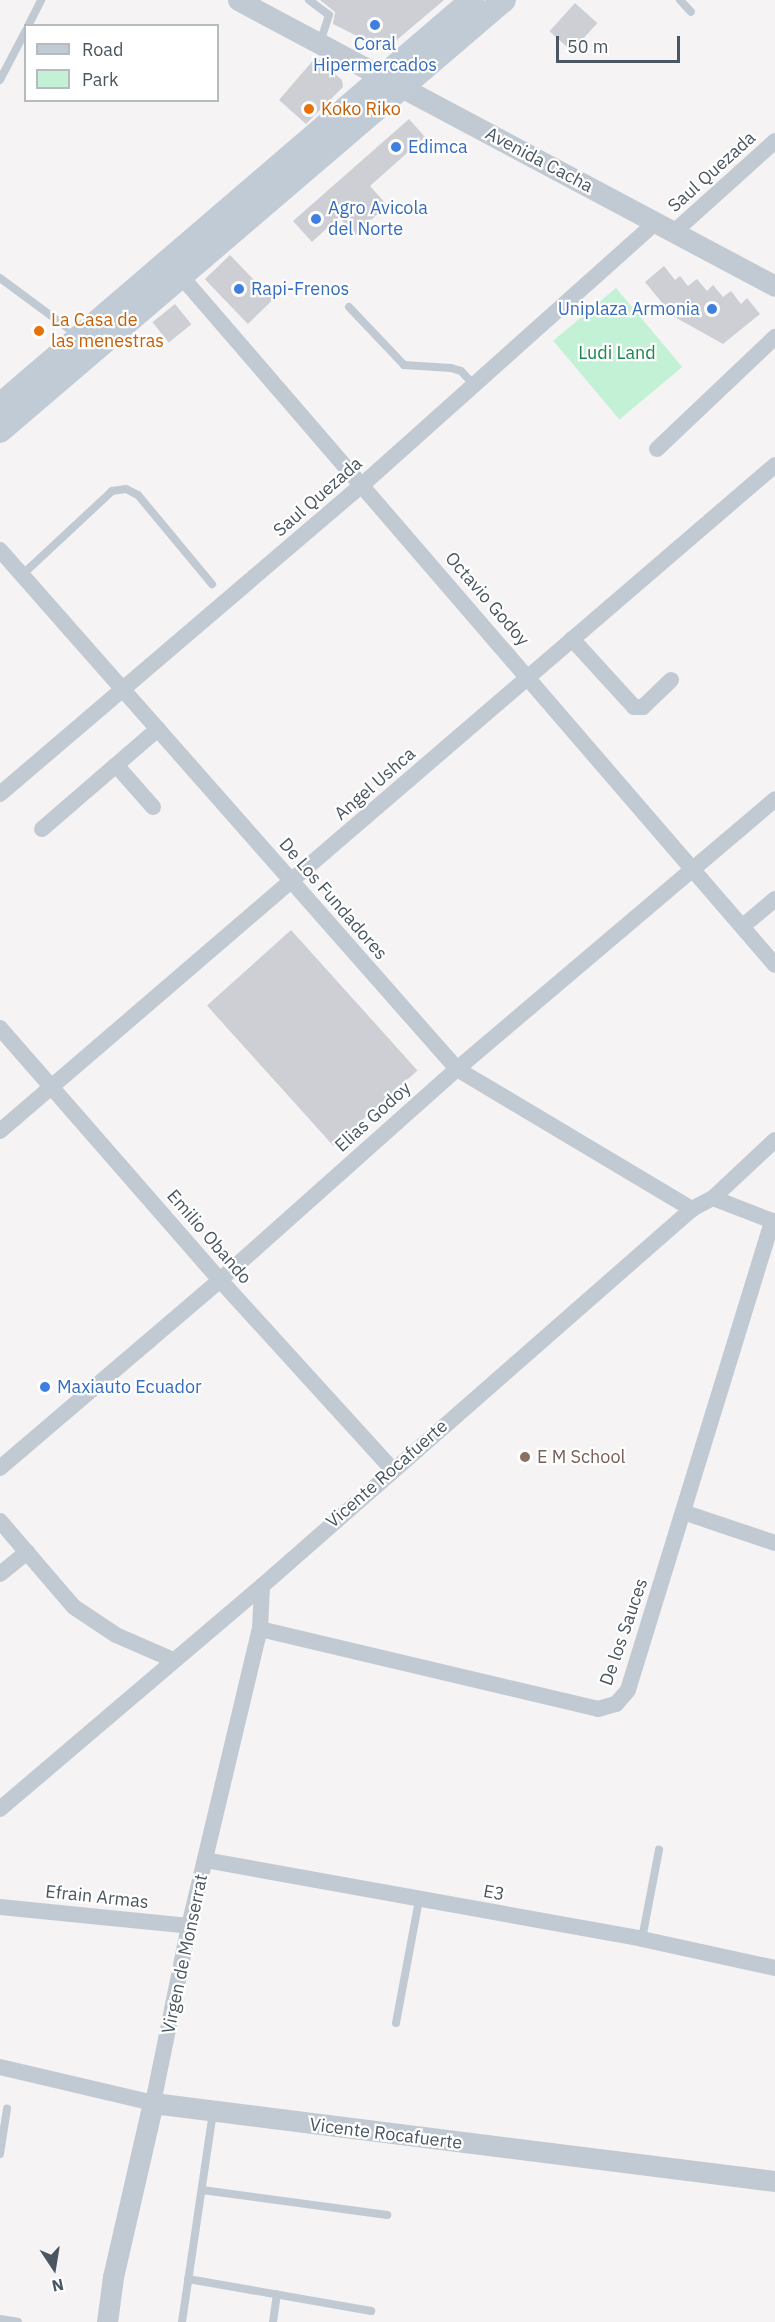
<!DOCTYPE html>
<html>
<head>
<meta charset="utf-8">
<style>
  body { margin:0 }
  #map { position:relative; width:775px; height:2322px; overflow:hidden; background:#f5f3f3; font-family:"IBM Plex Sans",sans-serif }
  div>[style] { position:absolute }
  .green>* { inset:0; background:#c3f1d5; transform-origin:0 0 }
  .building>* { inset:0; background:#cdcfd5; transform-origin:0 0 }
  .service>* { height:8px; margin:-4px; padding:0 4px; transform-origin:4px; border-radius:4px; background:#c1cad2 }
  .minor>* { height:16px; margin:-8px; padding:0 8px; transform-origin:8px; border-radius:8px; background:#c1cad2 }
  .tertiary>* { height:21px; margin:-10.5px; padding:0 10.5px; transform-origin:10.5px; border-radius:10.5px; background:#c1cad2 }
  .secondary>* { height:24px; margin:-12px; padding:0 12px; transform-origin:12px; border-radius:12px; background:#c1cbd6 }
  .dots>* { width:16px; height:16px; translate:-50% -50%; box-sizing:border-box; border:3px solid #fff; border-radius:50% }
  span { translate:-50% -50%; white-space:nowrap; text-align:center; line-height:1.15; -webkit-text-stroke:4.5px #fff; paint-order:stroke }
  .shop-label { font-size:18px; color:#366cbe }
  .left { translate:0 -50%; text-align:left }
  .right { translate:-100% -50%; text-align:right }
  .food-label { font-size:18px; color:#c56008 }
  .street-label { font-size:18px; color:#4a5661 }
  .park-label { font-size:18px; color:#17864f }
  .education-label { font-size:18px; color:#785e54 }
  .legend { position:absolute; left:24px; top:24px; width:195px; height:78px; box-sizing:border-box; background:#fff; border:2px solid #b7bbc0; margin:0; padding:8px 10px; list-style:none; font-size:18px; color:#4a5661 }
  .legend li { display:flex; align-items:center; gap:12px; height:30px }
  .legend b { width:30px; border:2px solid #b7bbc0 }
  .north { position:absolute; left:24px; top:2238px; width:60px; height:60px; -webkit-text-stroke:4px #fff; paint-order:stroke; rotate:168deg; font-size:16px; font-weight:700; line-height:24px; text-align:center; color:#4a5661 }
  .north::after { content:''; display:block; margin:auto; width:21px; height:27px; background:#4a5661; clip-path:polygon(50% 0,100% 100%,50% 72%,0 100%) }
  .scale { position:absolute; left:556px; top:36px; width:124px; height:27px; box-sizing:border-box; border:3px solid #4a5661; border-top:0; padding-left:8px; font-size:18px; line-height:21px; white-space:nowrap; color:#4a5661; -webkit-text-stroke:4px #fff; paint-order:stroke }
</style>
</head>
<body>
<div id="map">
  <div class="green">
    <div style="left:616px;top:288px;width:103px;height:82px;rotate:50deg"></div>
  </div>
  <div class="building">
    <div style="clip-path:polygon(320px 0,444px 0,385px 50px,333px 24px,335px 12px)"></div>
    <div style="left:575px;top:3px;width:30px;height:38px;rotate:42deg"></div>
    <div style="clip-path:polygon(316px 57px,342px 80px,343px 87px,306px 124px,279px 100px)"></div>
    <div style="clip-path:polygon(409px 119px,425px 137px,370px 186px,387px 205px,355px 235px,339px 217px,312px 242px,293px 221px)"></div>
    <div style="left:230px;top:255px;width:62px;height:35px;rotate:46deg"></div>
    <div style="clip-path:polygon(664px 266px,675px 280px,680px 276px,688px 286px,697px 279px,707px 291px,713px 285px,723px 297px,731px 291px,741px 304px,747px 298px,760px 314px,723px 344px,673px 316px,645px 282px)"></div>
    <div style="left:175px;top:304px;width:26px;height:29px;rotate:51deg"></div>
    <div style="left:291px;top:930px;width:189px;height:113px;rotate:48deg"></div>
  </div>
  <div class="service">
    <div style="left:309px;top:0;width:25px;rotate:37deg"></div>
    <div style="left:329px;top:15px;width:28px;rotate:108deg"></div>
    <div style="left:680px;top:0;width:16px;rotate:47deg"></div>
    <div style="left:28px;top:26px;width:29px;rotate:-63deg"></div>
    <div style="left:0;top:80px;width:56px;rotate:-62.5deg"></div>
    <div style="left:0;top:278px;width:96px;rotate:36.5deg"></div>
    <div style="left:349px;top:307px;width:80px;rotate:46.5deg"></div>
    <div style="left:404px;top:365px;width:47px;rotate:3.7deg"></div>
    <div style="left:451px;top:368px;width:10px;rotate:17deg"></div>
    <div style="left:461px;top:371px;width:19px;rotate:47deg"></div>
    <div style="left:22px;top:575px;width:123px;rotate:-43deg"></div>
    <div style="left:112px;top:491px;width:14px;rotate:-8deg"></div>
    <div style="left:126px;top:489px;width:13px;rotate:27deg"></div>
    <div style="left:138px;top:495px;width:116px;rotate:50.3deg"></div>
    <div style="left:642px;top:1939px;width:91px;rotate:-79.2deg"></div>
    <div style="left:396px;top:2023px;width:125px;rotate:-79.4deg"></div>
    <div style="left:0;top:2154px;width:46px;rotate:-81.2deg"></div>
    <div style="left:202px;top:2190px;width:187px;rotate:7.7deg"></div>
    <div style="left:188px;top:2279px;width:186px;rotate:9.9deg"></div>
    <div style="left:0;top:2319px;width:18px;rotate:9deg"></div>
    <div style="left:182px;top:2322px;width:211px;rotate:-81.6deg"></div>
    <div style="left:273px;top:2322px;width:28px;rotate:-82deg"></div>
  </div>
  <div class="minor">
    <div style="left:674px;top:232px;width:136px;rotate:-42deg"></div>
    <div style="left:174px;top:268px;width:920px;rotate:49.23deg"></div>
    <div style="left:657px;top:449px;width:163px;rotate:-43.5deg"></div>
    <div style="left:0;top:550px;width:692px;rotate:48.63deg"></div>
    <div style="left:457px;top:1069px;width:274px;rotate:30.8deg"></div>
    <div style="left:572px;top:639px;width:92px;rotate:47.6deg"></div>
    <div style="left:634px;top:707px;width:9px"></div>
    <div style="left:643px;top:707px;width:39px;rotate:-44deg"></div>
    <div style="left:116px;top:765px;width:56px;rotate:48.6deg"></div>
    <div style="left:0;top:794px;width:476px;rotate:-40.5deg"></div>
    <div style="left:362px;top:485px;width:394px;rotate:-41.8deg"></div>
    <div style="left:42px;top:829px;width:153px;rotate:-40.8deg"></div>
    <div style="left:743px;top:926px;width:42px;rotate:-40.2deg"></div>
    <div style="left:0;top:1028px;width:335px;rotate:48.9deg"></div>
    <div style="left:220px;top:1280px;width:256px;rotate:47.7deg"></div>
    <div style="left:0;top:1131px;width:1022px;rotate:-40.67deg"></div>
    <div style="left:713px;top:1198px;width:66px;rotate:21.2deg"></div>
    <div style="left:0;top:1468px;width:289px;rotate:-40.5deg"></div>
    <div style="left:220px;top:1280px;width:317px;rotate:-41.7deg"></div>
    <div style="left:457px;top:1069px;width:417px;rotate:-40.3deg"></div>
    <div style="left:683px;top:1512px;width:97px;rotate:18.6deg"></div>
    <div style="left:0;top:1521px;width:113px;rotate:49.3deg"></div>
    <div style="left:74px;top:1607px;width:50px;rotate:33.7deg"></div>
    <div style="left:116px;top:1635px;width:60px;rotate:23.6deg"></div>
    <div style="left:0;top:1574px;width:35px;rotate:-39deg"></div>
    <div style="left:260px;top:1629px;width:347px;rotate:13.3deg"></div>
    <div style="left:598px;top:1709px;width:19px;rotate:-16deg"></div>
    <div style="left:616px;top:1704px;width:18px;rotate:-49deg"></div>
    <div style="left:628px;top:1690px;width:491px;rotate:-72.9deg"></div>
    <div style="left:0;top:1809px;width:344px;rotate:-40.4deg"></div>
    <div style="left:262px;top:1586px;width:572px;rotate:-41.24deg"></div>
    <div style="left:692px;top:1209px;width:24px;rotate:-28deg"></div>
    <div style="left:713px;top:1198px;width:85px;rotate:-43.1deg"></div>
    <div style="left:205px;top:1860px;width:444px;rotate:10.2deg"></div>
    <div style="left:642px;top:1939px;width:136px;rotate:12.3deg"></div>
    <div style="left:0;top:1907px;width:190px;rotate:5.7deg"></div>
    <div style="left:0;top:2067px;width:157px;rotate:13.2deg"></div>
    <div style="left:153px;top:2103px;width:181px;rotate:-78.5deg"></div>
    <div style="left:189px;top:1926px;width:305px;rotate:-76.6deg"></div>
    <div style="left:260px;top:1629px;width:43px;rotate:-87.3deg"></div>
  </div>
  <div class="tertiary">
    <div style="left:238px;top:0;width:608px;rotate:28.04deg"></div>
    <div style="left:107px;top:2322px;width:45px;rotate:-82.4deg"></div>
    <div style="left:113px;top:2277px;width:179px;rotate:-77.1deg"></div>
    <div style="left:153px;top:2103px;width:627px;rotate:7.15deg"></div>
  </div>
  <div class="secondary">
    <div style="left:0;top:405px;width:622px;rotate:-40.63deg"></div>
    <div style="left:0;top:431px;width:663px;rotate:-40.54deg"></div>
  </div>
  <div class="dots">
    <div style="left:375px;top:25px;background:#3f7fe0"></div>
    <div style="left:309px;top:109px;background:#e8710a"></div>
    <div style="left:396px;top:147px;background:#3f7fe0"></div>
    <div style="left:316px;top:219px;background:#3f7fe0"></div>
    <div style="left:239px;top:289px;background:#3f7fe0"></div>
    <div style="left:712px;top:309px;background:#3f7fe0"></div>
    <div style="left:39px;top:331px;background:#e8710a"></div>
    <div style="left:45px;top:1387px;background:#3f7fe0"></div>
    <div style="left:525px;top:1457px;background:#8d6e63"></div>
  </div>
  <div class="shop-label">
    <span style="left:375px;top:55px">Coral<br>Hipermercados</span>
    <span class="left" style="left:408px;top:147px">Edimca</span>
    <span class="left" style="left:328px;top:219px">Agro Avicola<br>del Norte</span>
    <span class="left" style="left:251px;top:289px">Rapi-Frenos</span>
    <span class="right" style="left:700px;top:309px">Uniplaza Armonia</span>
    <span class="left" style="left:57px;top:1387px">Maxiauto Ecuador</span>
  </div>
  <div class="food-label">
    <span class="left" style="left:321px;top:109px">Koko Riko</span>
    <span class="left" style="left:51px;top:331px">La Casa de<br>las menestras</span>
  </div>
  <div class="street-label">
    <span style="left:539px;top:160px;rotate:28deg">Avenida Cacha</span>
    <span style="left:712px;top:172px;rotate:-42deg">Saul Quezada</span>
    <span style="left:318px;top:497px;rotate:-41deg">Saul Quezada</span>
    <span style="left:487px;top:599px;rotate:49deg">Octavio Godoy</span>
    <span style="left:375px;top:784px;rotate:-41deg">Angel Ushca</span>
    <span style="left:333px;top:899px;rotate:49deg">De Los Fundadores</span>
    <span style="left:373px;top:1117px;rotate:-42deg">Elias Godoy</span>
    <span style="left:209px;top:1237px;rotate:49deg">Emilio Obando</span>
    <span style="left:387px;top:1474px;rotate:-41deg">Vicente Rocafuerte</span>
    <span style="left:624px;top:1632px;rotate:-71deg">De los Sauces</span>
    <span style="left:494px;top:1893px;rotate:10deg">E3</span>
    <span style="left:97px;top:1897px;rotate:6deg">Efrain Armas</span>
    <span style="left:185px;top:1954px;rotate:-78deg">Virgen de Monserrat</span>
    <span style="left:386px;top:2134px;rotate:7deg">Vicente Rocafuerte</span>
  </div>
  <div class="park-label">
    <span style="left:617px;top:353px">Ludi Land</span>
  </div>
  <div class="education-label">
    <span class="left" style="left:537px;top:1457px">E M School</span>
  </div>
  <ul class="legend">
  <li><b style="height:8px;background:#c1cbd6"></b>Road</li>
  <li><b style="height:16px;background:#c3f1d5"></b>Park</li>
  </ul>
  <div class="north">N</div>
  <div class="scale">50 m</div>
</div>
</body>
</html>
